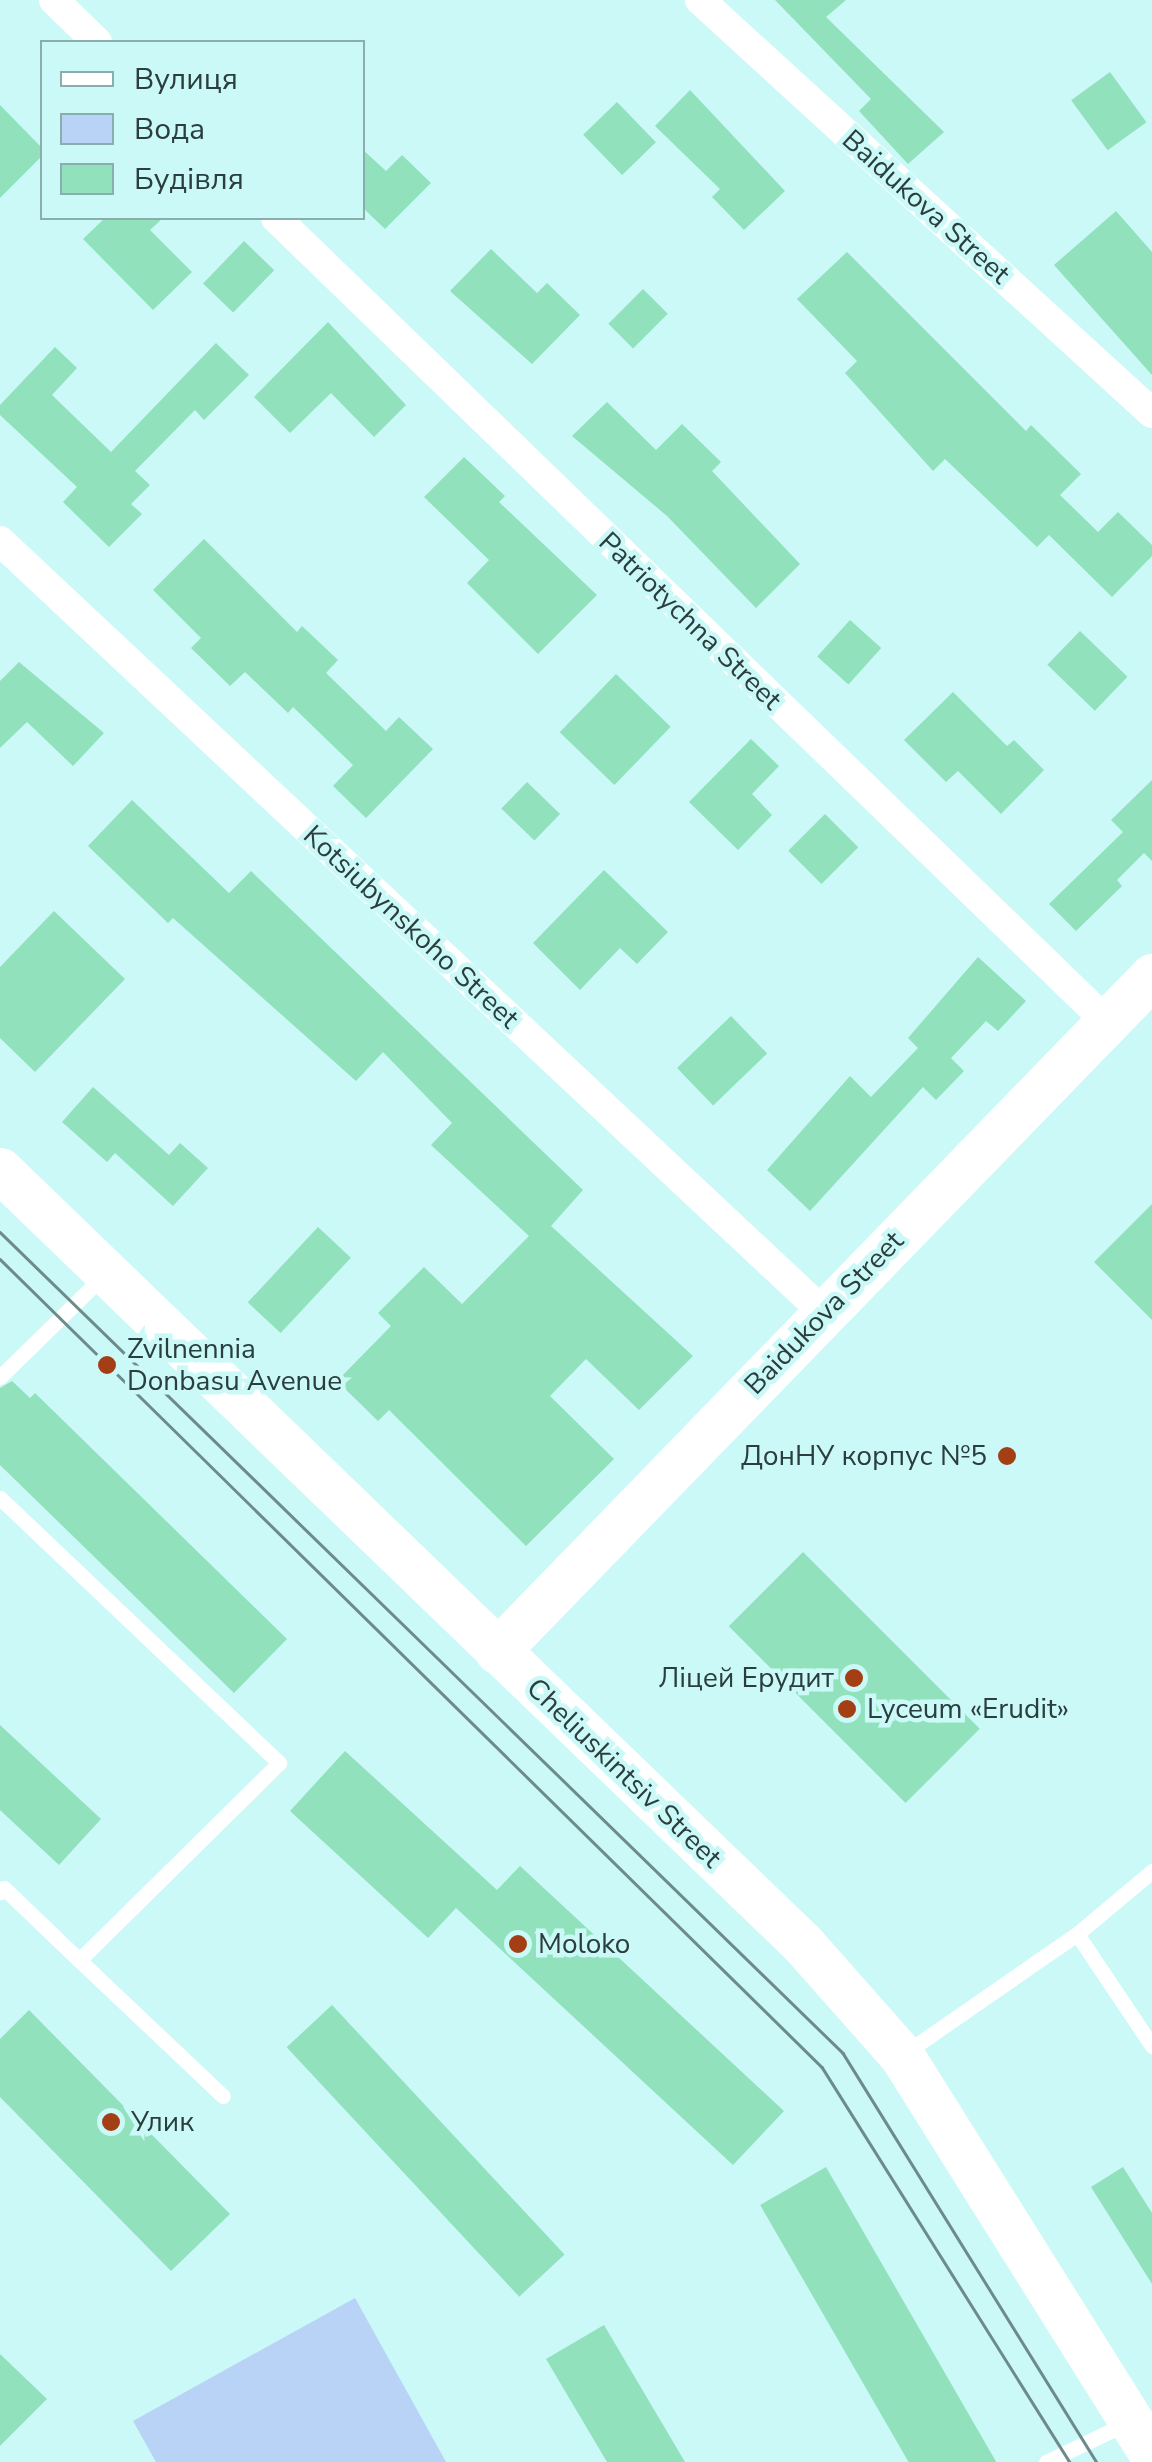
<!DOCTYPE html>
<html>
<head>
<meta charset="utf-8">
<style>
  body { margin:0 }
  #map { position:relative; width:1152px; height:2462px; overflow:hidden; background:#caf9f8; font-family:"Nunito Sans",sans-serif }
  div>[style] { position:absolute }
  .water>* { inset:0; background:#b9d3f7 }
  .building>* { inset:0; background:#91e1bc; transform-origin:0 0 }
  .lane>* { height:15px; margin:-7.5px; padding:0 7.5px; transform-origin:7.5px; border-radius:7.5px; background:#fff }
  .street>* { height:30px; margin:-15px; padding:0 15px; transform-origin:15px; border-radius:15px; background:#fff }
  .secondary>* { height:45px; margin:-22.5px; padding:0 22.5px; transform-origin:22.5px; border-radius:22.5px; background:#fff }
  .tram>* { height:2.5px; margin:-1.25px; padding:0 1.25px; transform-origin:1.25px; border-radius:1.25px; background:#6d8b8a }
  .dots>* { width:28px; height:28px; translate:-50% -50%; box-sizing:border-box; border:5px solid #caf9f8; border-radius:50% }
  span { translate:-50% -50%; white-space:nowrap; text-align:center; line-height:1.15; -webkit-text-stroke:9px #caf9f8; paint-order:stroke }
  .street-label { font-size:28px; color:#2b3e3d }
  .poi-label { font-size:28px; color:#2b3e3d }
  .left { translate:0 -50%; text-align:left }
  .right { translate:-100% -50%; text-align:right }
  .legend { position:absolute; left:40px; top:40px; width:325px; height:180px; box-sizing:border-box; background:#caf9f8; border:2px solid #8aaead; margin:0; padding:12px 18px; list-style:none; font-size:30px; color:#2b3e3d }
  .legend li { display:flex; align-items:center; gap:20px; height:50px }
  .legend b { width:50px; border:2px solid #8aaead }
</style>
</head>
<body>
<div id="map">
  <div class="water">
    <div style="clip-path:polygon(355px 2298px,446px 2462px,156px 2462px,133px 2421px)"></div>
  </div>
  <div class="building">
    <div style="clip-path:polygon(775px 0,846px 0,826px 17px,944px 132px,908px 164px,859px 111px,871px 99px)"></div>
    <div style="left:1110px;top:72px;width:62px;height:48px;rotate:54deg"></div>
    <div style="clip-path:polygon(690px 90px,785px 191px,744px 230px,712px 197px,720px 189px,655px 126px)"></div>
    <div style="left:617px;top:102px;width:56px;height:47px;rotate:46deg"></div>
    <div style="clip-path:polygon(0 105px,42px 148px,42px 156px,0 198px)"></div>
    <div style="clip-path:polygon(362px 149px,386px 171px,402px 155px,431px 183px,385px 229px,362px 207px)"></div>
    <div style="clip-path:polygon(1116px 211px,1152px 252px,1152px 375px,1054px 265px)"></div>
    <div style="clip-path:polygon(105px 218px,163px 218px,150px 230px,192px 272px,153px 310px,83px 239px)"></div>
    <div style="left:244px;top:241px;width:42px;height:59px;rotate:44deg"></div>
    <div style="clip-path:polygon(491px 249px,537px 293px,547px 283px,580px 315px,532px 364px,450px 291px)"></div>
    <div style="clip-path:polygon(847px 252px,1026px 431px,1031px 425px,1081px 474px,1060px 495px,1098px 532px,1118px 512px,1152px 545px,1152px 556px,1112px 597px,1049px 535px,1037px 547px,945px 459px,933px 471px,845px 373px,857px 361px,797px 299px)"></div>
    <div style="left:643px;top:289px;width:35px;height:49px;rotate:45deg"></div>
    <div style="clip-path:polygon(328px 322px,406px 405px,374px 437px,331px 393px,290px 433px,254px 397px)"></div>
    <div style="clip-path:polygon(216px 343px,249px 375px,204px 420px,195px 410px,135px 471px,150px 485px,131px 504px,142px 514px,109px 547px,63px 502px,77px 487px,0 415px,0 405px,55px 347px,77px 368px,52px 395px,111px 452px)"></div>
    <div style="clip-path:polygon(607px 402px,656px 450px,682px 424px,721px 462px,712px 471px,800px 564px,756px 608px,667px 516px,572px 436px)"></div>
    <div style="clip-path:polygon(464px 457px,505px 496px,499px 502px,597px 595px,538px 654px,467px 583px,489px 560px,424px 497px)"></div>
    <div style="clip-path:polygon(204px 539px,297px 632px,302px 626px,338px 660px,326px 673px,386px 731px,399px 717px,433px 749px,366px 818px,333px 786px,353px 765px,293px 707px,288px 713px,245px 672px,230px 686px,191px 648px,201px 638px,153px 590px)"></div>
    <div style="left:850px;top:620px;width:42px;height:49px;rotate:42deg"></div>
    <div style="left:1080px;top:631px;width:66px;height:47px;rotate:44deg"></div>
    <div style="clip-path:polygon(19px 662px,104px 733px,73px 766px,27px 722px,0 748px,0 681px)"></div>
    <div style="left:616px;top:674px;width:76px;height:81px;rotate:44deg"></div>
    <div style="clip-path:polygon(953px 692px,1007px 746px,1014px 740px,1044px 770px,1001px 814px,958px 771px,946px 782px,904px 740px)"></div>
    <div style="clip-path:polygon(751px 739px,779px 766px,752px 794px,772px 815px,738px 850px,689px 802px)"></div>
    <div style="clip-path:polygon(1152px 780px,1152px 861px,1144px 853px,1117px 880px,1122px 886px,1076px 931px,1049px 904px,1123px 832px,1111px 820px)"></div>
    <div style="left:527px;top:782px;width:46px;height:37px;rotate:44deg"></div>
    <div style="clip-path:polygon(132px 800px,229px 893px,251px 871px,583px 1190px,551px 1226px,693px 1356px,639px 1410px,586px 1359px,550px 1396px,614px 1459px,526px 1546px,389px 1410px,378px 1421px,337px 1381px,391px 1326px,378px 1313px,424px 1267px,462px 1304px,529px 1236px,431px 1145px,452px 1123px,383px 1052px,356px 1081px,173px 918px,168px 923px,88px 846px)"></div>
    <div style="left:825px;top:814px;width:47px;height:52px;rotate:45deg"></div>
    <div style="clip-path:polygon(604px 870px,668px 932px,637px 964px,620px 948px,580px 990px,533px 943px)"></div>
    <div style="clip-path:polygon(54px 911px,125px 979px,35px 1072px,0 1038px,0 967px)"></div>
    <div style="clip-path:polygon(978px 957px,1026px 1001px,998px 1031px,986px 1021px,951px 1058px,964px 1071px,936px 1100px,923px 1087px,810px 1211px,767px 1170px,850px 1076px,871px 1097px,918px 1048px,908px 1038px)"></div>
    <div style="left:731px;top:1016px;width:52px;height:75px;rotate:46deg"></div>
    <div style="clip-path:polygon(93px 1087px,169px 1155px,180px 1143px,208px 1168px,173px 1206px,115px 1153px,107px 1162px,62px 1122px)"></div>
    <div style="clip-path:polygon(1152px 1204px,1152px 1320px,1094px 1262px)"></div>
    <div style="left:318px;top:1227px;width:45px;height:103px;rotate:43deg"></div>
    <div style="clip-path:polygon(12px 1381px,30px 1398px,35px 1393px,287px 1639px,234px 1693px,0 1465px,0 1388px)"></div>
    <div style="left:803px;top:1552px;width:250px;height:105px;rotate:45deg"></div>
    <div style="clip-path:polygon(0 1725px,101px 1819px,59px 1865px,0 1810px)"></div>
    <div style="clip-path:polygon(345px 1751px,497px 1890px,520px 1866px,784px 2111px,733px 2165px,456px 1908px,428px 1938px,290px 1811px)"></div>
    <div style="left:332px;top:2005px;width:341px;height:62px;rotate:47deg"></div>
    <div style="clip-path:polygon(29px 2010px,230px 2214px,171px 2271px,0 2097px,0 2039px)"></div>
    <div style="left:826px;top:2167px;width:340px;height:76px;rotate:60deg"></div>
    <div style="clip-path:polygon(1123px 2167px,1152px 2213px,1152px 2284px,1091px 2187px)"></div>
    <div style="clip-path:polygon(604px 2325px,685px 2462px,607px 2462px,546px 2359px)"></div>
    <div style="clip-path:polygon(0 2354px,47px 2399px,0 2446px)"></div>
  </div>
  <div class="lane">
    <div style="left:0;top:1377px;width:146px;rotate:-44.4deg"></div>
    <div style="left:0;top:1498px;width:385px;rotate:43.5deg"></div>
    <div style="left:279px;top:1763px;width:281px;rotate:135.4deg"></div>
    <div style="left:79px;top:1960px;width:104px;rotate:-136.2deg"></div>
    <div style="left:4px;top:1888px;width:6px;rotate:135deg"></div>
    <div style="left:1077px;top:1934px;width:98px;rotate:-40deg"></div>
    <div style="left:79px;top:1960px;width:198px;rotate:43.4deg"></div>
    <div style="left:905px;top:2053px;width:209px;rotate:-34.7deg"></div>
    <div style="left:1077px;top:1934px;width:135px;rotate:56.2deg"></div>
    <div style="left:1046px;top:2462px;width:90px;rotate:-25.7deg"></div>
  </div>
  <div class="street">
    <div style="left:54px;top:0;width:60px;rotate:44.3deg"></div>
    <div style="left:700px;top:0;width:612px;rotate:42.42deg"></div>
    <div style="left:276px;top:218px;width:1156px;rotate:44.05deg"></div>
    <div style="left:0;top:541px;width:1129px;rotate:43.13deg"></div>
  </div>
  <div class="secondary">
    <div style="left:0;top:1170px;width:1114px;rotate:43.95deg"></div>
    <div style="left:802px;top:1943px;width:151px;rotate:48.5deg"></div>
    <div style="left:902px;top:2056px;width:471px;rotate:57.9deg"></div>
    <div style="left:497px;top:1651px;width:941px;rotate:-45.86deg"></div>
  </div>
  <div class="tram">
    <div style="left:0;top:1232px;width:1177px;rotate:44.24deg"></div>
    <div style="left:843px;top:2053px;width:481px;rotate:58.2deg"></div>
    <div style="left:0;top:1259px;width:1153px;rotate:44.51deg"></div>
    <div style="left:822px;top:2067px;width:466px;rotate:57.9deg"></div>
  </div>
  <div class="dots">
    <div style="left:107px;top:1365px;background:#a43f15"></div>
    <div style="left:1007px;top:1456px;background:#a43f15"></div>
    <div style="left:854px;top:1678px;background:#a43f15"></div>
    <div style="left:847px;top:1709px;background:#a43f15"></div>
    <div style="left:518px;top:1944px;background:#a43f15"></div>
    <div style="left:111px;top:2122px;background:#a43f15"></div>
  </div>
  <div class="street-label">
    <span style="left:926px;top:207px;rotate:42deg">Baidukova Street</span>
    <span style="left:690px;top:621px;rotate:44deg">Patriotychna Street</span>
    <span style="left:411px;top:927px;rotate:43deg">Kotsiubynskoho Street</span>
    <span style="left:824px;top:1313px;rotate:-46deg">Baidukova Street</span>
    <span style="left:624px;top:1773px;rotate:44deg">Cheliuskintsiv Street</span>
  </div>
  <div class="poi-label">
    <span class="left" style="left:127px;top:1365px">Zvilnennia<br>Donbasu Avenue</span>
    <span class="right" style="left:987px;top:1456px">ДонНУ корпус №5</span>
    <span class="right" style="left:834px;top:1678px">Ліцей Ерудит</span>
    <span class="left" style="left:867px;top:1709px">Lyceum «Erudit»</span>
    <span class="left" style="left:538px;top:1944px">Moloko</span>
    <span class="left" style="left:131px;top:2122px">Улик</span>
  </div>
  <ul class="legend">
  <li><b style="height:12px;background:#fff"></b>Вулиця</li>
  <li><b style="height:28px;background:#b9d3f7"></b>Вода</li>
  <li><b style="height:28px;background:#91e1bc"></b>Будівля</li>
  </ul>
</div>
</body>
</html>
